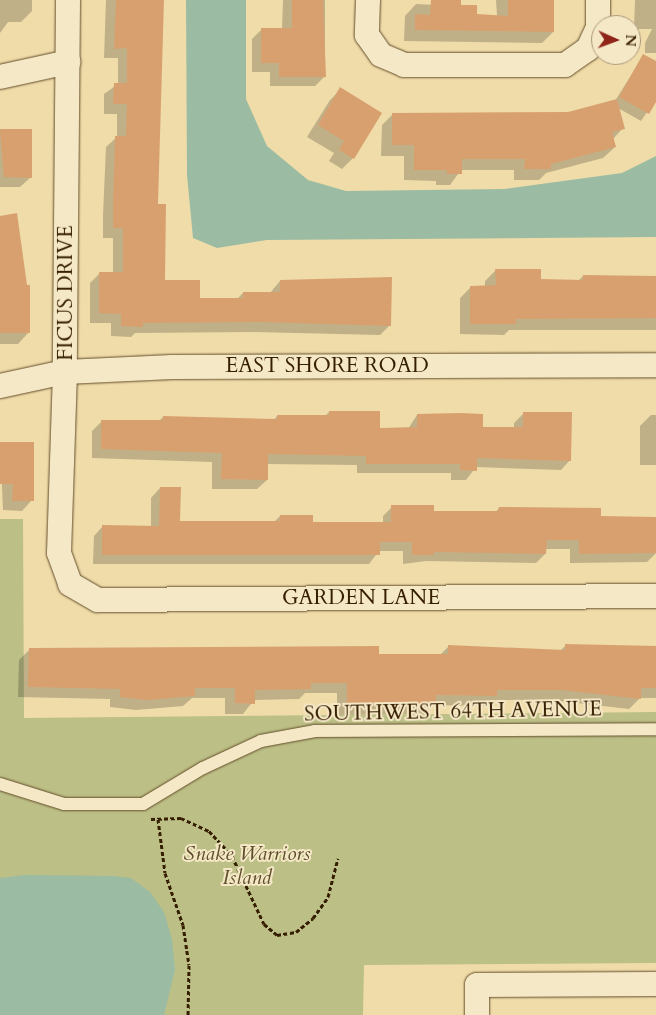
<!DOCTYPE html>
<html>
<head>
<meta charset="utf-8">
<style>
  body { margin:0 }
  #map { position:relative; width:656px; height:1015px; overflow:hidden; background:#f0dca9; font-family:Cardo,serif }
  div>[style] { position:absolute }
  .green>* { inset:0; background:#bcbf86 }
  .water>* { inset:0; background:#9bbca3 }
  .shadow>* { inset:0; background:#0003 }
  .building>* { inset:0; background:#d8a06f }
  .path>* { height:3px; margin-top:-1.5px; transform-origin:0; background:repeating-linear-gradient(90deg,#361e01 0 4px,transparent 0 6.5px) }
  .roads { filter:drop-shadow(0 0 1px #644e2b) drop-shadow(0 0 1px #644e2b) }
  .service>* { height:12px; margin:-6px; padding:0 6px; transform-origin:6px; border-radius:6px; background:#f5e8c7 }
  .minor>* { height:24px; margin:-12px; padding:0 12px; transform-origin:12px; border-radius:12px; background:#f5e8c7 }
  span { translate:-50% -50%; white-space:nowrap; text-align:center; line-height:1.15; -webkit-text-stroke:4px #f5e8c7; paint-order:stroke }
  .street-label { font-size:21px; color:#361e01 }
  .park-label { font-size:21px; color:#5e4e29; font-style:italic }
  .north { position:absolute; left:591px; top:15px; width:50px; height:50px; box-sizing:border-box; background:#f5e8c7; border:1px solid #a99778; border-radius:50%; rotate:92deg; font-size:14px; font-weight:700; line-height:20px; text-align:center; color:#361e01 }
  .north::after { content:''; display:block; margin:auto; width:18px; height:22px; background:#8f2418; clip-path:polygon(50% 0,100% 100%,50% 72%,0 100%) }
</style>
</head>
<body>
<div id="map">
  <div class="green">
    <div style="clip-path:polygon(0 519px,23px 519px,24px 718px,656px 712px,656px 963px,364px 965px,363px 1015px,0 1015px)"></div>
  </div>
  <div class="water">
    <div style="clip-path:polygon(186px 0,246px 0,246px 99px,267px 146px,308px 180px,346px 191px,504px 189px,622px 173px,656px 156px,656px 237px,267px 240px,217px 248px,193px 238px,187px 175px)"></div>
    <div style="clip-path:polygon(25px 875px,113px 876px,131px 878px,150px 892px,164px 912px,172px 939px,175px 970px,164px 1015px,0 1015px,0 878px)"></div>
  </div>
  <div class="shadow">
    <div style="clip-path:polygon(0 0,32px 0,32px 11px,21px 22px,8px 22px,0 33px)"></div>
    <div style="clip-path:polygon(106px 0,162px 0,157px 206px,163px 281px,198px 299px,237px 299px,243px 293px,270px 293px,280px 281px,390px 325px,380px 335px,250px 332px,135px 333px,131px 337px,111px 336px,111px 323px,90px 323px,90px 283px,100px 273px,113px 273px,113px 238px,103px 238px,103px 215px,106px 147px,117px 137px,117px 114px,104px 114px,104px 94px,118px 84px,118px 58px,104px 58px)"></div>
    <div style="clip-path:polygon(283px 0,325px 0,325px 76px,315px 86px,270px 86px,270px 72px,252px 72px,252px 39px,262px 29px,282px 29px)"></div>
    <div style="clip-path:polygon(496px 0,553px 0,553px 32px,542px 43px,404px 41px,405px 16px,416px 4px,476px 7px,475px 16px,497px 16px)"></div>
    <div style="clip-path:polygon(635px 0,656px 0,656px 53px,645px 53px,645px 43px,652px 29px,634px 29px)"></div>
    <div style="clip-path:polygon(643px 56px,656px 63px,656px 99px,641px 121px,618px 108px,623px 128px,613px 139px,615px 147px,603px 158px,546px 173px,539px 180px,514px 180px,514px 170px,461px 170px,450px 185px,436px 185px,436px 181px,404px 180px,404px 156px,381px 156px,382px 125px,393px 114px,568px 113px,615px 101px)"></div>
    <div style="clip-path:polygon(341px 89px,353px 158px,342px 169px,329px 161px,334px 153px,307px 137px,330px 100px)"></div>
    <div style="clip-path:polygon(0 130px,31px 130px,31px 177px,20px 187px,0 187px)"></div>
    <div style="clip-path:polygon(0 217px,29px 332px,18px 344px,0 344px)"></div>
    <div style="clip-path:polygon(496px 270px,540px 281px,578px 281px,583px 276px,656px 276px,656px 330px,509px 330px,504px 335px,460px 334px,460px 298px,471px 287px,485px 287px,485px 281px)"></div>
    <div style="clip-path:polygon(329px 412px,378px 429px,408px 429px,417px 415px,482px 428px,514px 428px,514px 423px,524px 413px,570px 460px,561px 470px,476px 467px,466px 480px,451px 480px,451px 473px,357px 473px,357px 465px,267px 464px,267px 480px,257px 489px,212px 489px,212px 462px,92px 458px,92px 431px,102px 421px,159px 421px,163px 417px,274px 420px,277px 416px,325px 416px)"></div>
    <div style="clip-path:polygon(651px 415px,656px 415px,656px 465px,640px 465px,640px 426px)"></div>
    <div style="clip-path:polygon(0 443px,32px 500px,22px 511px,3px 510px)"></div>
    <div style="clip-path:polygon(160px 488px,179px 522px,274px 522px,280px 516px,312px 523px,383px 523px,383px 516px,392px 507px,433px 512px,495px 513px,499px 508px,599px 518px,656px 518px,656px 553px,647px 562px,570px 563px,570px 549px,545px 549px,545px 554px,536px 563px,426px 561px,403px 564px,403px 551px,379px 551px,369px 564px,93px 564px,94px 536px,103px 526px,151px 527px,151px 498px)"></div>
    <div style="clip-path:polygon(566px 645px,656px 647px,656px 698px,640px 698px,629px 709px,551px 700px,491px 700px,485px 706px,433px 705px,424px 714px,337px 715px,337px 693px,305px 693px,299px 699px,254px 700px,243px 714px,225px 714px,225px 698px,192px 698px,183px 706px,136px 710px,110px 707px,110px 699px,18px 697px,19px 660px,29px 650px,440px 655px,449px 646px,560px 651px)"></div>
  </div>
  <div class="building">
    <div style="clip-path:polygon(116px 0,164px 0,158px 204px,166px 204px,165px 280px,200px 280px,200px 298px,243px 298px,243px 292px,280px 292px,280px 280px,392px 277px,391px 326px,261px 322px,143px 323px,143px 327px,121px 326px,121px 314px,99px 313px,99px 272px,123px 272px,123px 228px,113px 228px,113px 204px,115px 136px,126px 136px,127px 104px,113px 104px,114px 83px,127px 83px,127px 48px,114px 49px)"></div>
    <div style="clip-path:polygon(292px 0,323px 0,326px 77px,279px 77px,279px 63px,261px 63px,261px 28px,292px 28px)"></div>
    <div style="clip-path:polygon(431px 0,461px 0,461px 5px,477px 5px,477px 14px,508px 16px,508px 0,554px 0,554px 32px,415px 30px,415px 14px,430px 15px)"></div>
    <div style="clip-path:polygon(643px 54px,656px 61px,656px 102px,649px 114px,619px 97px)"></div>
    <div style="clip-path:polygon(340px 87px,382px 113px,354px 159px,339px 150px,344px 141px,318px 125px)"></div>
    <div style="clip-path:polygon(617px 99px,625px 129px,612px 132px,616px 147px,551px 164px,551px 169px,524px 169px,525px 159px,462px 159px,462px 174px,447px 174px,447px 170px,414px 170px,414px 145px,392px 145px,392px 113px,568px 112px)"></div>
    <div style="clip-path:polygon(0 129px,32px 129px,32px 178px,4px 177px)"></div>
    <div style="clip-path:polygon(17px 213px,27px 285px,30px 285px,30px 333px,0 333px,0 216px)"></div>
    <div style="clip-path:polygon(495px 269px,541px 269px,541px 279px,583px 280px,583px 275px,656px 276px,656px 318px,516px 319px,516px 324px,470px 324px,470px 286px,496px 285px)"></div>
    <div style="clip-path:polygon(329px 411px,380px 411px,380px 428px,417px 427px,417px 414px,461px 413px,483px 414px,483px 427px,523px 427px,523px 412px,572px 412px,571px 461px,477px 458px,477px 471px,460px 470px,460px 464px,366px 464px,366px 456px,268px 454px,268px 480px,221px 479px,222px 453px,101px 449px,101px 420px,163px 420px,163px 416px,277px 419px,277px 415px,329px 415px)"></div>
    <div style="clip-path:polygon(0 442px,34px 442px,34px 501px,12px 501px,13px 484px,0 484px)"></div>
    <div style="clip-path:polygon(160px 487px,181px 487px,180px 521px,280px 521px,280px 515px,313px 515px,313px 522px,391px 522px,391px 505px,434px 505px,434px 511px,498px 511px,499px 507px,601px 508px,601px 516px,656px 517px,656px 553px,579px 554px,579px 540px,547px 540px,546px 554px,434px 552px,434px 555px,412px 555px,412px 542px,380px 542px,380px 555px,102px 555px,102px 525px,159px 526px)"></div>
    <div style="clip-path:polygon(565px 644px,656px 646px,656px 688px,641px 688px,641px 699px,562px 690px,497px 690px,497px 696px,436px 695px,436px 704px,379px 705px,347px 705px,347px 683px,311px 683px,311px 689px,255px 690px,255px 704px,235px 703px,235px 688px,195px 688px,195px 696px,147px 700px,120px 697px,120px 689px,28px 687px,29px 648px,379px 646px,379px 654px,448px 654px,448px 645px,565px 650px)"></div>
  </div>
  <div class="path">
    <div style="left:151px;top:819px;width:30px;rotate:-2deg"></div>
    <div style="left:181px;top:818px;width:31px;rotate:25deg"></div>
    <div style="left:209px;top:831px;width:34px;rotate:47deg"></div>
    <div style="left:232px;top:856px;width:75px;rotate:64.8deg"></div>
    <div style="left:264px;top:924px;width:17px;rotate:40deg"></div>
    <div style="left:277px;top:935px;width:19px;rotate:-9deg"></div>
    <div style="left:296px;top:932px;width:22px;rotate:-39deg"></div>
    <div style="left:313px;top:918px;width:26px;rotate:-54deg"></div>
    <div style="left:328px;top:897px;width:40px;rotate:-75.6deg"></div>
    <div style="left:158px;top:819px;width:54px;rotate:82.6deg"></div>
    <div style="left:165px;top:873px;width:55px;rotate:70.9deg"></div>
    <div style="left:183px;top:925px;width:40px;rotate:81.5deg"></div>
    <div style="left:189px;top:965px;width:50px;rotate:91.1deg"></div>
  </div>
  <div class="roads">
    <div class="service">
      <div style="left:0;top:784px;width:67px;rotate:17.4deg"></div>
      <div style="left:64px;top:804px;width:79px"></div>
      <div style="left:143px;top:804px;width:70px;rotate:-31deg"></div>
      <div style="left:203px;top:768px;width:64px;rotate:-25deg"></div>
      <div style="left:261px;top:741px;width:55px;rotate:-10.5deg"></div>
      <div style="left:315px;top:731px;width:341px;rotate:-0.3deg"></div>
    </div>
    <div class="minor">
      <div style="left:68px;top:0;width:372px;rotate:90.5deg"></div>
      <div style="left:65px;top:372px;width:181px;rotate:91.9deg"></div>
      <div style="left:59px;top:553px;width:33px;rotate:70deg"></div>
      <div style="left:70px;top:584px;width:32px;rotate:30deg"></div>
      <div style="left:98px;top:600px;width:558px;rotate:-0.41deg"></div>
      <div style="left:368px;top:0;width:35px;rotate:92deg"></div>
      <div style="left:367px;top:35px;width:24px;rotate:55deg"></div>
      <div style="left:381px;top:55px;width:25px;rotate:23deg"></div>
      <div style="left:404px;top:65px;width:161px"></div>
      <div style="left:565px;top:65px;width:28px;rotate:-35deg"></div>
      <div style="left:588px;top:49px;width:23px;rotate:-65deg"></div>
      <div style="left:598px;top:28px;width:28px;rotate:-90deg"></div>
      <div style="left:0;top:77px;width:70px;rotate:-12.4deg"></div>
      <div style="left:0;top:386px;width:66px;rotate:-12.2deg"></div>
      <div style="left:65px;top:372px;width:107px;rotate:-2.7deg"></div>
      <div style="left:172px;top:367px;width:484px;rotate:-0.2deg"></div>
      <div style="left:477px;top:1015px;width:30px;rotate:-90deg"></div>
      <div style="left:477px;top:985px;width:179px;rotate:-0.3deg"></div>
    </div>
  </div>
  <div class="street-label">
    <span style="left:66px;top:293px;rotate:-90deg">FICUS DRIVE</span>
    <span style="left:327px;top:366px">EAST SHORE ROAD</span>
    <span style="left:361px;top:598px">GARDEN LANE</span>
    <span style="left:453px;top:712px;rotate:-1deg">SOUTHWEST 64TH AVENUE</span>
  </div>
  <div class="park-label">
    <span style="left:247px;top:866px">Snake Warriors<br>Island</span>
  </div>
  <div class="north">N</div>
</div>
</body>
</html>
